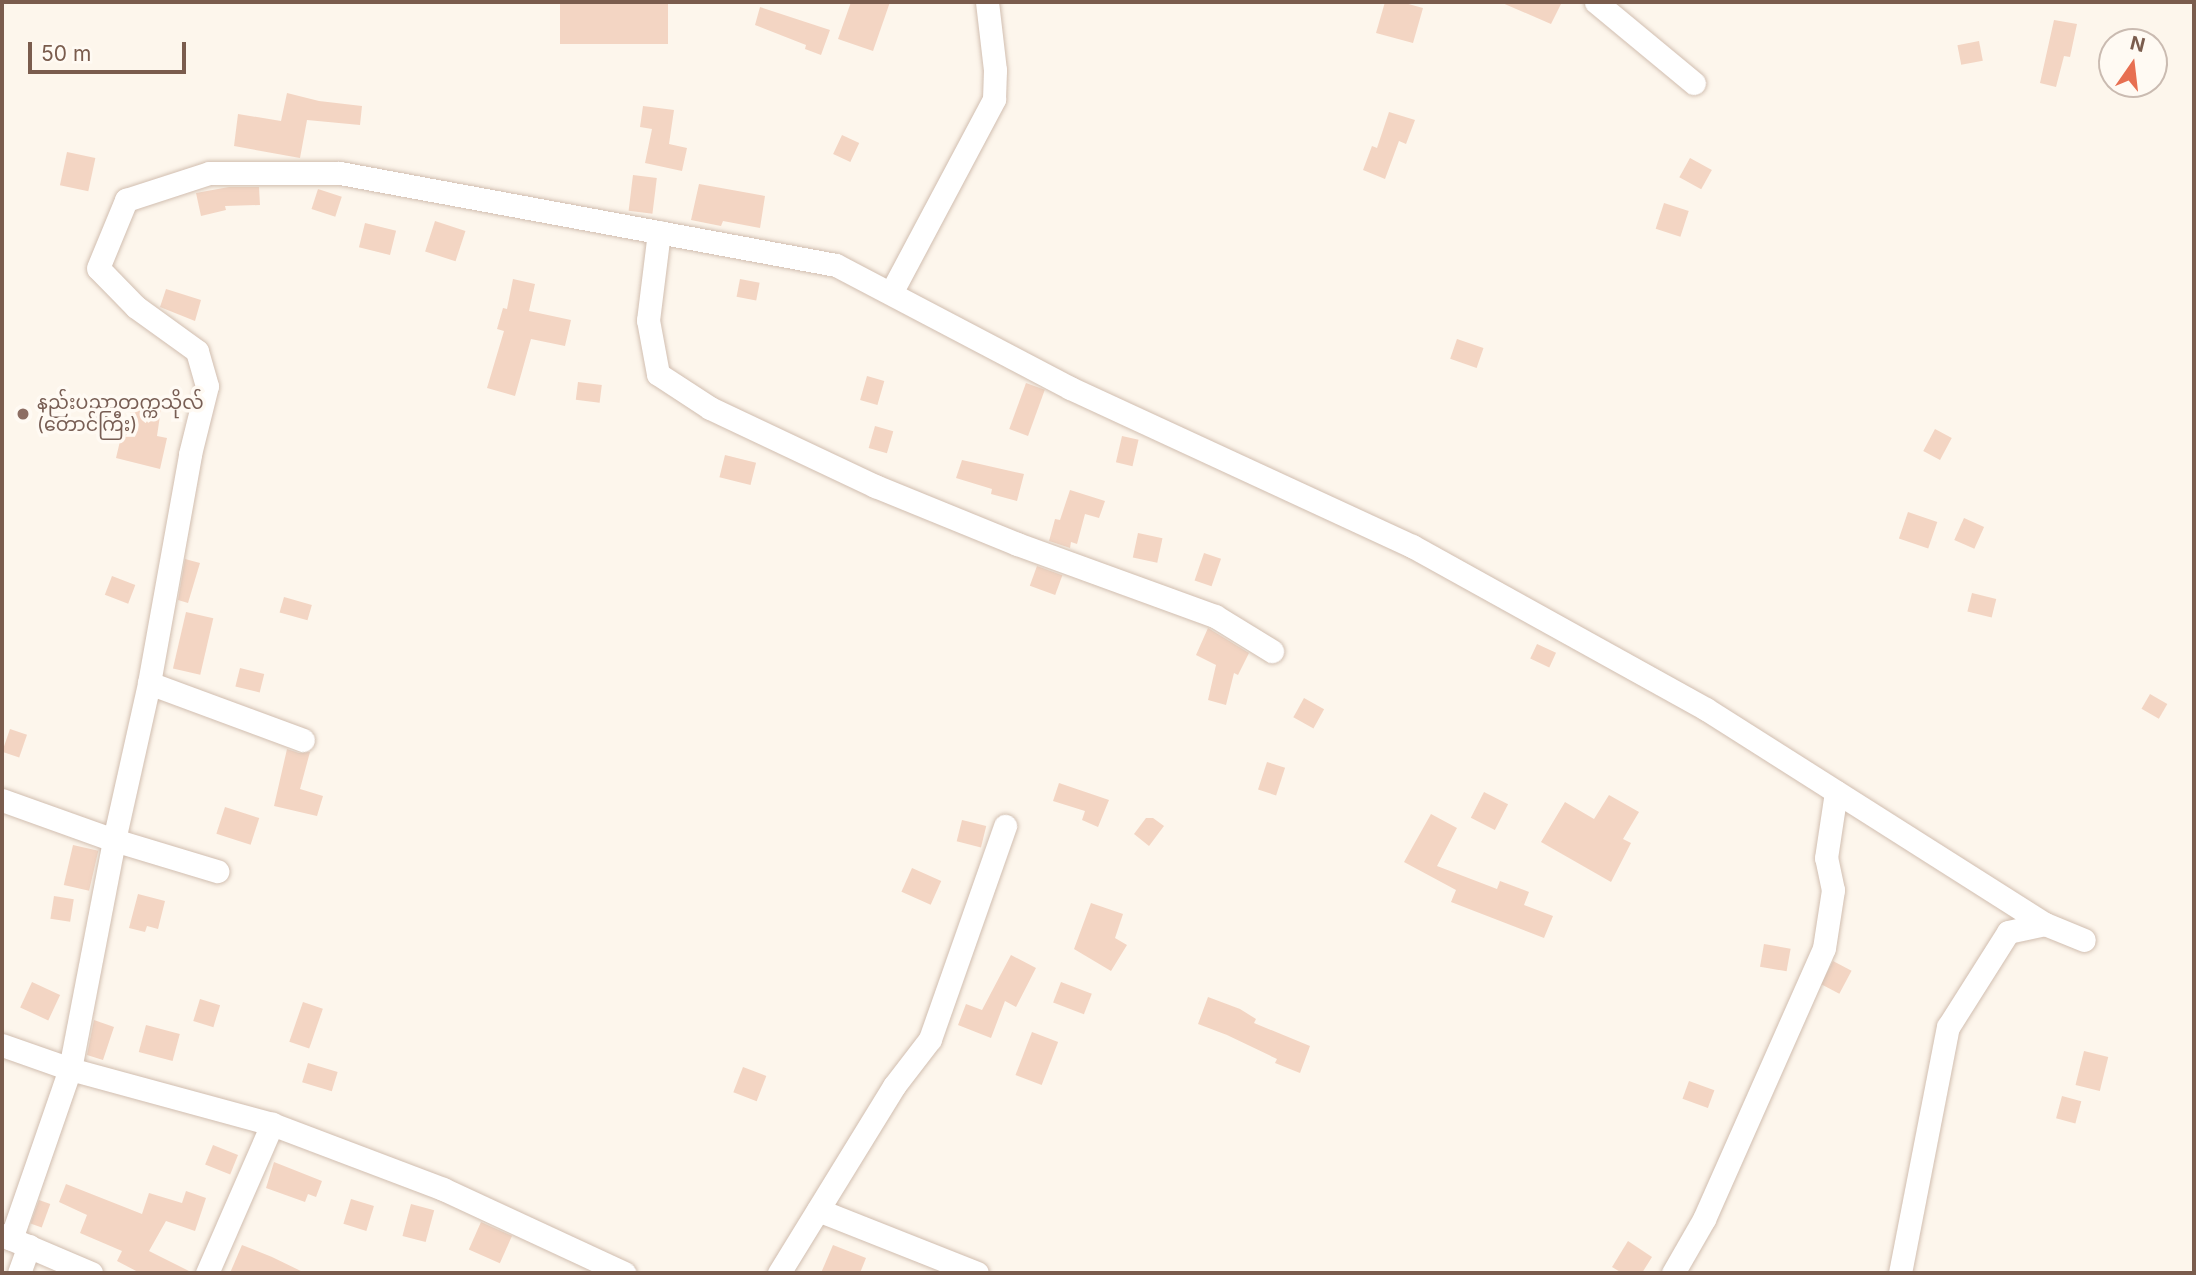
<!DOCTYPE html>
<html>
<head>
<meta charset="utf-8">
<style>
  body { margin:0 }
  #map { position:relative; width:2196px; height:1275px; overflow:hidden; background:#fdf6ec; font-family:Inter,"Noto Sans Myanmar",sans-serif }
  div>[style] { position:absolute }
  .building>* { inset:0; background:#f3d5c3; transform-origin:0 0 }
  .roads { filter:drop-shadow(0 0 2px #d1beb0) drop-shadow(0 0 2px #d1beb0) }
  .minor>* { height:23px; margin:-11.5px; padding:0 11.5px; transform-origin:11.5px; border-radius:11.5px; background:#fff }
  .dots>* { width:19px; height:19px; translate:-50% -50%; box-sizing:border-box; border:4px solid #fffaf3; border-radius:50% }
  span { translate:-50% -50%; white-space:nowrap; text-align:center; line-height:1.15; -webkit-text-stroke:7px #fffaf3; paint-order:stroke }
  .education-label { font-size:19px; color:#785e54 }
  .left { translate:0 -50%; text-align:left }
  .frame { position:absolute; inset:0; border:4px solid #7a5c4d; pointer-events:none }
  .north { position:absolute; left:2098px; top:28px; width:70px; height:70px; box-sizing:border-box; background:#fffaf3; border:2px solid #cabbb1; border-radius:50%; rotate:14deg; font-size:19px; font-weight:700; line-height:28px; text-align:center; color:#7a5c4d }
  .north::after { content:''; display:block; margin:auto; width:24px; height:32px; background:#e76f51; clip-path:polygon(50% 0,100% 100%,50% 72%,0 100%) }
  .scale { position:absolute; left:28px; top:42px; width:158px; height:32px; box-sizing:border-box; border:4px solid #7a5c4d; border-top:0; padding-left:9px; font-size:21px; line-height:24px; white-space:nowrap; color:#7a5c4d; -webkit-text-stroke:5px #fffaf3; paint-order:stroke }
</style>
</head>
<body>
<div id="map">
  <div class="building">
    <div style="left:560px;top:2px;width:108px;height:42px"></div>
    <div style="clip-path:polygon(851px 2px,890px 2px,873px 51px,838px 39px)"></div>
    <div style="clip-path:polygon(1385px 2px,1401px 2px,1423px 8px,1413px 43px,1376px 33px)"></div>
    <div style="clip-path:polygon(1500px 2px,1562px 2px,1551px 24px)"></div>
    <div style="clip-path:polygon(760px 7px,830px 30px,821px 55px,805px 49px,806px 45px,755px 25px)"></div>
    <div style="clip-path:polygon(2054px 20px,2077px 24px,2070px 57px,2064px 56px,2056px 87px,2040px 83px)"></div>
    <div style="left:1979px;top:41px;width:20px;height:22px;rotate:79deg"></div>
    <div style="clip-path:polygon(287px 93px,319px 101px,362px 106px,360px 125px,307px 120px,300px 158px,234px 146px,238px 114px,281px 121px)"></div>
    <div style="clip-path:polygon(643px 106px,674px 110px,669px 144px,687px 148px,682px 171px,645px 163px,652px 129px,640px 127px)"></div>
    <div style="clip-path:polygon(1389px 112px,1415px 120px,1406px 144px,1399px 141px,1385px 179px,1363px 170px,1372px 146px,1377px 148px)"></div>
    <div style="left:842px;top:135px;width:19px;height:21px;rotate:25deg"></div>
    <div style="left:67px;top:152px;width:29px;height:34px;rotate:12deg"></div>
    <div style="left:1690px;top:158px;width:25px;height:22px;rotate:29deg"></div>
    <div style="left:633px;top:175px;width:24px;height:36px;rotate:7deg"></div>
    <div style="clip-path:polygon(699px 184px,765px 196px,760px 228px,723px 221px,721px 226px,691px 220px)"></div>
    <div style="clip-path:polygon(229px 187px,259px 187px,260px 205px,225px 206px,226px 210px,201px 216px,196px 193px)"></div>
    <div style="left:318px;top:189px;width:25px;height:21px;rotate:18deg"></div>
    <div style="left:1664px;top:203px;width:26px;height:27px;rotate:18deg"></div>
    <div style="left:435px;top:221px;width:32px;height:32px;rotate:18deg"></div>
    <div style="left:365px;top:223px;width:32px;height:25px;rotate:14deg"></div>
    <div style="clip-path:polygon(513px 279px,535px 284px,529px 311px,571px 320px,565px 346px,531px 339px,515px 396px,487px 388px,504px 331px,497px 329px,503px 308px,507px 309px)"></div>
    <div style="left:740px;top:279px;width:20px;height:18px;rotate:11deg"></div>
    <div style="clip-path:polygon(166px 289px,201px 300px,195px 321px,160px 307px)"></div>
    <div style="left:1457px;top:339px;width:28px;height:21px;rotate:19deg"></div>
    <div style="left:867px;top:376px;width:18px;height:25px;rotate:16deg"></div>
    <div style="left:578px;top:382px;width:24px;height:18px;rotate:7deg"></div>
    <div style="left:1026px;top:383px;width:20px;height:49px;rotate:20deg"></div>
    <div style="clip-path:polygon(133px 397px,162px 402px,157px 436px,167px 438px,160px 469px,116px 458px,124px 424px,128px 425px)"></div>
    <div style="left:875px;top:426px;width:19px;height:23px;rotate:16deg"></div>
    <div style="left:1935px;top:429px;width:19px;height:25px;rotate:28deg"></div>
    <div style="left:1122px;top:436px;width:17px;height:27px;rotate:13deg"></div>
    <div style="left:725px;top:455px;width:32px;height:23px;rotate:14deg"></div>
    <div style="clip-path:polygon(962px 460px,1024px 474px,1017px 501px,991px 494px,992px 489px,956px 478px)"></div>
    <div style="clip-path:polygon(1070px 490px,1105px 501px,1099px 518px,1085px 514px,1077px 544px,1071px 542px,1070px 548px,1049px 541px,1055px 519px,1060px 520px)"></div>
    <div style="left:1908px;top:512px;width:31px;height:28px;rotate:19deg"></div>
    <div style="left:1964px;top:518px;width:22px;height:24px;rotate:24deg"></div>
    <div style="left:1138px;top:533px;width:25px;height:25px;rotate:12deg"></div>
    <div style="left:1204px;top:553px;width:18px;height:29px;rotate:19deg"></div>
    <div style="clip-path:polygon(185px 559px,200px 563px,188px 603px,178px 600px)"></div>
    <div style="left:1037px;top:566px;width:27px;height:21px;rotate:20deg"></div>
    <div style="left:112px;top:576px;width:25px;height:20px;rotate:21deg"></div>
    <div style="left:1972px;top:593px;width:25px;height:19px;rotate:14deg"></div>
    <div style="left:284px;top:597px;width:29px;height:16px;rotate:16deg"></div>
    <div style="left:186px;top:612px;width:28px;height:58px;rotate:13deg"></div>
    <div style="clip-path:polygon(1208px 628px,1249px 653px,1238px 675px,1234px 673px,1226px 705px,1208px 700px,1216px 665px,1196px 655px)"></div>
    <div style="left:1537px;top:644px;width:21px;height:16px;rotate:25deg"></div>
    <div style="left:240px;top:668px;width:25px;height:19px;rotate:14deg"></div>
    <div style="left:2150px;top:694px;width:20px;height:17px;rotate:30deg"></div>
    <div style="left:1304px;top:698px;width:23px;height:22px;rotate:29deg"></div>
    <div style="left:10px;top:729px;width:18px;height:24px;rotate:19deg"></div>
    <div style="clip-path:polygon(287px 749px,299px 753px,310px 752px,300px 789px,323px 796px,317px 816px,274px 806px)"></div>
    <div style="left:1267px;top:762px;width:19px;height:29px;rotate:18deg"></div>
    <div style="clip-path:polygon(1059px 783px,1109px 800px,1098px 827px,1082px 820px,1085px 811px,1053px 801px)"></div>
    <div style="left:1484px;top:792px;width:27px;height:29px;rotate:27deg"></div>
    <div style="clip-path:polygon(1609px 795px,1639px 812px,1623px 839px,1631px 843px,1611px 882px,1541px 842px,1565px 802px,1594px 819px)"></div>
    <div style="left:225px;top:807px;width:36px;height:28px;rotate:18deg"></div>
    <div style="clip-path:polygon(1431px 814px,1457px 828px,1437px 866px,1497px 889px,1500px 881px,1529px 892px,1524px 905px,1553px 916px,1544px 938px,1451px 902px,1456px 890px,1404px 862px)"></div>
    <div style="clip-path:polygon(1146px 818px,1153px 818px,1164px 826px,1149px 846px,1134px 834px)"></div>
    <div style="left:962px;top:820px;width:25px;height:22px;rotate:14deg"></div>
    <div style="left:73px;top:845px;width:26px;height:41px;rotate:13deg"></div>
    <div style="left:912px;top:868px;width:32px;height:26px;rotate:24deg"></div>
    <div style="clip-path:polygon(138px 894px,165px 901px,158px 929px,147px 926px,145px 932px,129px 928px)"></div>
    <div style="left:54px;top:896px;width:20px;height:23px;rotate:9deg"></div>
    <div style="clip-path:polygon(1091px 903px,1123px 914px,1115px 938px,1127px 945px,1111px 971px,1074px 949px)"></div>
    <div style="left:1764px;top:944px;width:27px;height:23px;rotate:10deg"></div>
    <div style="clip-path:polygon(1011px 955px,1036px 968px,1016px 1007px,1005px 1001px,991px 1038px,958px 1025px,966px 1004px,982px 1010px)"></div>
    <div style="left:1833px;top:961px;width:21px;height:26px;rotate:28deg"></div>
    <div style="left:32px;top:982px;width:31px;height:28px;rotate:25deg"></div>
    <div style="left:1061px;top:982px;width:33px;height:22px;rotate:21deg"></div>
    <div style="clip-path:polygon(1208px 997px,1240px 1009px,1256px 1019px,1254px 1023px,1310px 1046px,1300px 1073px,1275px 1063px,1277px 1059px,1227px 1035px,1198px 1024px)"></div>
    <div style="left:200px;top:999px;width:21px;height:23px;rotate:17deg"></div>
    <div style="left:303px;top:1002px;width:21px;height:42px;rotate:19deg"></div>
    <div style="clip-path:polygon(94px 1020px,114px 1027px,103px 1060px,87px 1055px)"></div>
    <div style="left:146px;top:1025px;width:35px;height:28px;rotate:15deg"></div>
    <div style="left:1032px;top:1032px;width:28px;height:46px;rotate:21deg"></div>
    <div style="left:2084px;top:1051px;width:25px;height:35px;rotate:14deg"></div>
    <div style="left:308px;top:1063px;width:31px;height:20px;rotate:17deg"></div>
    <div style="left:743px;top:1067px;width:25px;height:27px;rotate:21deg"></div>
    <div style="left:1689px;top:1081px;width:27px;height:19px;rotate:20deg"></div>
    <div style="left:2062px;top:1096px;width:20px;height:23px;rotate:15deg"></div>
    <div style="left:213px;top:1145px;width:27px;height:21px;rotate:22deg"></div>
    <div style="clip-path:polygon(274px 1162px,322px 1181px,316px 1197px,308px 1194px,305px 1202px,266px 1188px)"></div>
    <div style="clip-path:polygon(66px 1184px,142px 1214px,149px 1193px,182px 1203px,186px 1191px,206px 1198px,195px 1231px,166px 1221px,149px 1251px,193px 1273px,140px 1273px,117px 1261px,122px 1251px,80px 1233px,87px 1215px,59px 1202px)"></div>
    <div style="left:351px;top:1199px;width:24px;height:26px;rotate:17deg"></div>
    <div style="left:39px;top:1200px;width:12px;height:25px;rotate:20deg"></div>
    <div style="left:411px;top:1204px;width:24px;height:33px;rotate:15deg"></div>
    <div style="left:481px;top:1222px;width:34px;height:30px;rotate:24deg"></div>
    <div style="clip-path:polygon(1628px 1241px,1652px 1257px,1642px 1273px,1622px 1273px,1612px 1267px)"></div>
    <div style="clip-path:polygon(242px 1245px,272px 1257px,305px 1273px,230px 1273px)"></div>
    <div style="clip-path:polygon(833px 1245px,866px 1258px,860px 1273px,821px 1273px)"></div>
  </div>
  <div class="roads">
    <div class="minor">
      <div style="left:1596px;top:2px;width:127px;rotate:39.6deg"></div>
      <div style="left:659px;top:232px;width:89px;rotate:97.1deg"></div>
      <div style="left:648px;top:320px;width:55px;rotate:79.5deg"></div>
      <div style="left:658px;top:374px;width:62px;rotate:33.2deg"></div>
      <div style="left:710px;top:408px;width:183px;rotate:25.3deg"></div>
      <div style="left:875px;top:486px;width:153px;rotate:22.2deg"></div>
      <div style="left:1017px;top:544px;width:211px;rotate:20deg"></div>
      <div style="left:1215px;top:616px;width:67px;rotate:31.6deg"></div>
      <div style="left:891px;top:293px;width:220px;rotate:-62deg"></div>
      <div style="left:994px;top:99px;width:29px;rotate:-88deg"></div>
      <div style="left:995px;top:70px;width:68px;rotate:-96.7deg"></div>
      <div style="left:149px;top:683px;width:164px;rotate:20.3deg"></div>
      <div style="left:2px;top:800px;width:119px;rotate:19.7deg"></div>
      <div style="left:114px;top:840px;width:108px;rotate:16.8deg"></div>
      <div style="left:2px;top:1045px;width:72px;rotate:19.4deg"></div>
      <div style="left:70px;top:1069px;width:209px;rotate:15.2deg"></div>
      <div style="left:272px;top:1124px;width:183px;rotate:20.8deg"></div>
      <div style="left:443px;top:1189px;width:200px;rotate:24.9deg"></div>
      <div style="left:818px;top:1210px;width:171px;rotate:21.6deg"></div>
      <div style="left:2px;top:1235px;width:97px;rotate:23.1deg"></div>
      <div style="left:11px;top:1239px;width:180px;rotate:-70.9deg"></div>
      <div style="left:70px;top:1069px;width:233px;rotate:-79.1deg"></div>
      <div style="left:114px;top:840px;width:161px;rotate:-77.4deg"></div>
      <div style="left:149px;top:683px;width:233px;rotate:-79.8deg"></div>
      <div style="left:190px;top:454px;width:70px;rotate:-76deg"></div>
      <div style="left:207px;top:386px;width:36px;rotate:-106deg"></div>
      <div style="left:197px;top:351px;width:75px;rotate:-144.2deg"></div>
      <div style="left:136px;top:307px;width:54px;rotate:-134.3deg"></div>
      <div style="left:98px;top:268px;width:74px;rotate:-67.6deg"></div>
      <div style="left:126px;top:200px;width:87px;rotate:-18deg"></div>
      <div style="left:209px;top:173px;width:131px"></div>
      <div style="left:340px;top:173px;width:504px;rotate:10.51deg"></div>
      <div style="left:836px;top:265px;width:264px;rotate:27.7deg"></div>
      <div style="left:1070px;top:388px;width:377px;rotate:24.8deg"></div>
      <div style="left:1412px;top:546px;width:336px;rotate:29deg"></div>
      <div style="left:1706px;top:709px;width:401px;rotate:32.4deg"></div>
      <div style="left:19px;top:1273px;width:29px;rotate:-70deg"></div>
      <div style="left:207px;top:1273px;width:163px;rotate:-66.4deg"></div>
      <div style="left:779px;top:1273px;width:220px;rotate:-58.4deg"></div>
      <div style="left:894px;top:1086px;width:59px;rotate:-52.5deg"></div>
      <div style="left:930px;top:1039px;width:226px;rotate:-70.6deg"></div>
      <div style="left:1673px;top:1273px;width:62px;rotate:-60.1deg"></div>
      <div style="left:1704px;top:1219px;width:296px;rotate:-66.1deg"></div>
      <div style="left:1824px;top:948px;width:59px;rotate:-81.2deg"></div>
      <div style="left:1833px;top:890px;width:33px;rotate:-102deg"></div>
      <div style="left:1826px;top:858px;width:67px;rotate:-81.4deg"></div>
      <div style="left:1900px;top:1273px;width:251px;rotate:-79deg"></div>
      <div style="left:1948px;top:1027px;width:112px;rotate:-57.7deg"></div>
      <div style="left:2008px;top:932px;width:38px;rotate:-12deg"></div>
      <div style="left:2045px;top:924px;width:42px;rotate:22.3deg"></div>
    </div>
  </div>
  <div class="dots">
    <div style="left:23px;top:414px;background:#8d6e63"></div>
  </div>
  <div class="education-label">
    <span class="left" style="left:37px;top:414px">နည်းပညာတက္ကသိုလ်<br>(တောင်ကြီး)</span>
  </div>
  <div class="frame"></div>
  <div class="north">N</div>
  <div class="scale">50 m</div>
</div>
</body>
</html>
